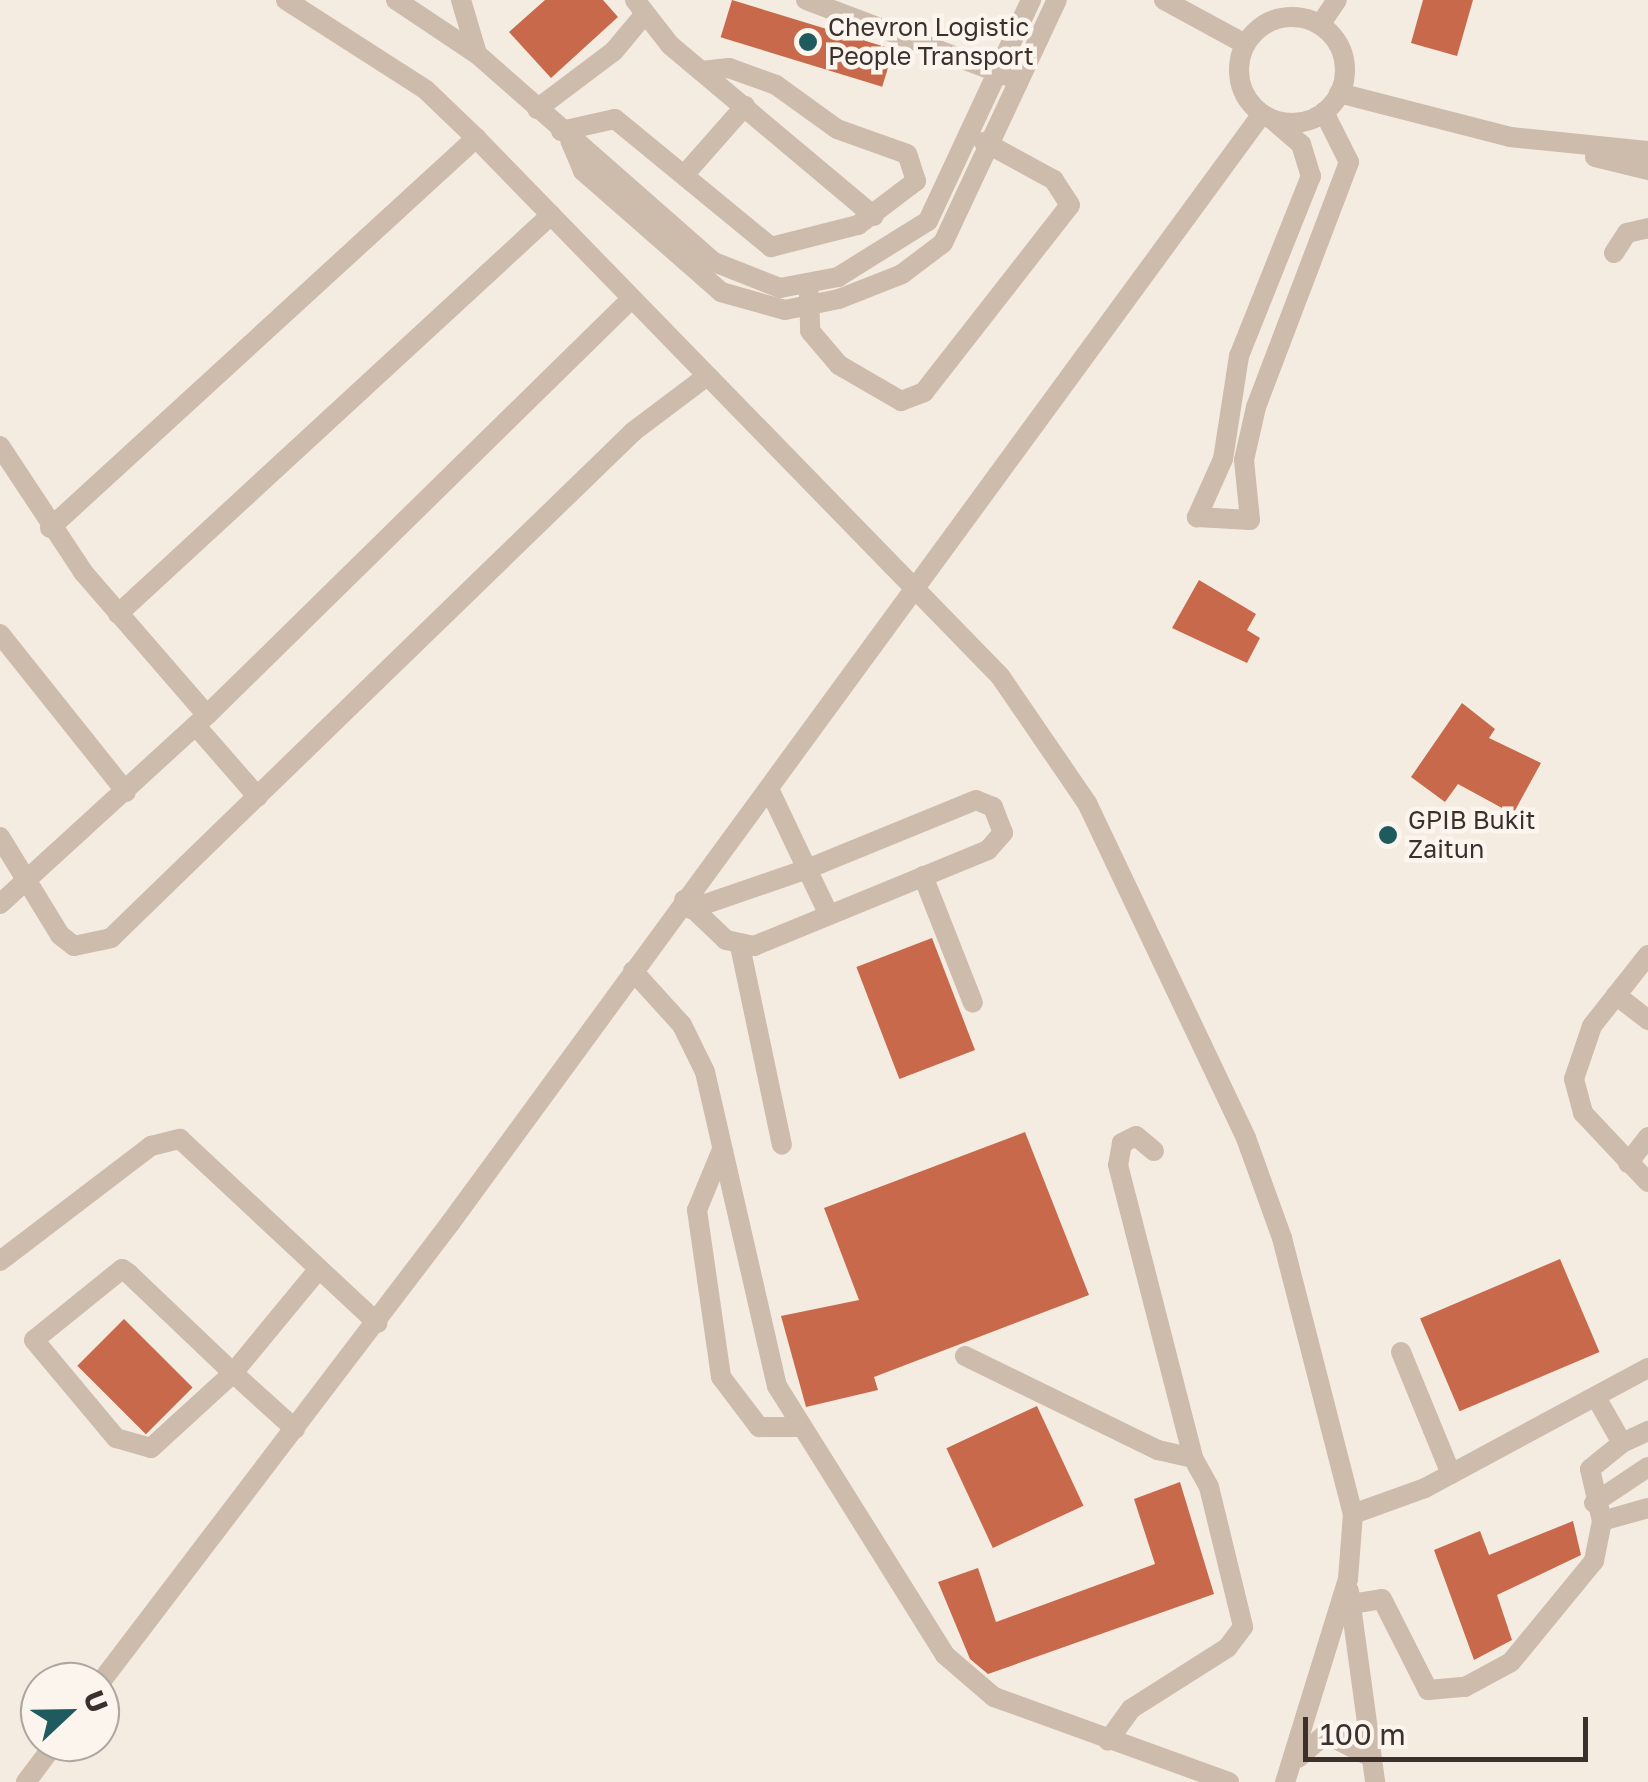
<!DOCTYPE html>
<html>
<head>
<meta charset="utf-8">
<style>
  body { margin:0 }
  #map { position:relative; width:1648px; height:1782px; overflow:hidden; background:#f4ebe1; font-family:"Golos Text",sans-serif }
  div>[style] { position:absolute }
  .building>* { inset:0; background:#c8694b; transform-origin:0 0 }
  .minor>* { height:20px; margin:-10px; padding:0 10px; transform-origin:10px; border-radius:10px; background:#cdbbac }
  .minor>.ring { margin:-10px; padding:0; box-sizing:content-box; background:none; border:20px solid #cdbbac; border-radius:50% }
  .dots>* { width:28px; height:28px; translate:-50% -50%; box-sizing:border-box; border:5px solid #fbf5ee; border-radius:50% }
  span { translate:-50% -50%; white-space:nowrap; text-align:center; line-height:1.15; -webkit-text-stroke:9px #fbf5ee; paint-order:stroke }
  .poi-label { font-size:25px; color:#3b302b }
  .left { translate:0 -50%; text-align:left }
  .north { position:absolute; left:20px; top:1662px; width:100px; height:100px; box-sizing:border-box; background:#fbf5ee; border:2px solid #aea6a0; border-radius:50%; rotate:68deg; font-size:28px; font-weight:700; line-height:40px; text-align:center; color:#3b302b }
  .north::after { content:''; display:block; margin:auto; width:35px; height:45px; background:#1f5a5e; clip-path:polygon(50% 0,100% 100%,50% 72%,0 100%) }
  .scale { position:absolute; left:1303px; top:1717px; width:285px; height:45px; box-sizing:border-box; border:5px solid #3b302b; border-top:0; padding-left:12px; font-size:30px; line-height:35px; white-space:nowrap; color:#3b302b; -webkit-text-stroke:8px #fbf5ee; paint-order:stroke }
</style>
</head>
<body>
<div id="map">
  <div class="building">
    <div style="clip-path:polygon(545px 0,603px 0,618px 17px,551px 78px,509px 32px)"></div>
    <div style="left:732px;top:0;width:169px;height:39px;rotate:17deg"></div>
    <div style="clip-path:polygon(1423px 0,1473px 0,1457px 56px,1411px 43px)"></div>
    <div style="clip-path:polygon(1199px 580px,1256px 614px,1247px 630px,1260px 638px,1247px 663px,1172px 628px)"></div>
    <div style="clip-path:polygon(1462px 703px,1495px 729px,1489px 738px,1541px 763px,1513px 814px,1458px 784px,1445px 802px,1411px 777px)"></div>
    <div style="left:932px;top:938px;width:120px;height:81px;rotate:69deg"></div>
    <div style="clip-path:polygon(1025px 1132px,1089px 1295px,874px 1377px,878px 1390px,806px 1407px,781px 1316px,859px 1300px,824px 1208px)"></div>
    <div style="left:1560px;top:1259px;width:101px;height:152px;rotate:67deg"></div>
    <div style="left:124px;top:1319px;width:97px;height:66px;rotate:45deg"></div>
    <div style="left:1037px;top:1406px;width:110px;height:100px;rotate:65deg"></div>
    <div style="clip-path:polygon(1180px 1482px,1214px 1594px,988px 1674px,970px 1659px,938px 1582px,978px 1568px,996px 1622px,1155px 1564px,1134px 1499px)"></div>
    <div style="clip-path:polygon(1573px 1521px,1581px 1555px,1497px 1595px,1512px 1640px,1474px 1660px,1434px 1550px,1480px 1531px,1489px 1555px)"></div>
  </div>
  <div class="minor">
    <div style="left:286px;top:0;width:166px;rotate:32.7deg"></div>
    <div style="left:426px;top:90px;width:69px;rotate:43.8deg"></div>
    <div style="left:476px;top:138px;width:751px;rotate:45.76deg"></div>
    <div style="left:1000px;top:676px;width:154px;rotate:55.6deg"></div>
    <div style="left:1087px;top:803px;width:371px;rotate:64.6deg"></div>
    <div style="left:1246px;top:1138px;width:106px;rotate:70.2deg"></div>
    <div style="left:1282px;top:1238px;width:285px;rotate:75.6deg"></div>
    <div style="left:1353px;top:1514px;width:65px;rotate:94.4deg"></div>
    <div style="left:1348px;top:1579px;width:213px;rotate:107.2deg"></div>
    <div style="left:396px;top:0;width:97px;rotate:33.7deg"></div>
    <div style="left:477px;top:54px;width:315px;rotate:41.3deg"></div>
    <div style="left:714px;top:262px;width:71px;rotate:21.5deg"></div>
    <div style="left:780px;top:288px;width:59px;rotate:-10.7deg"></div>
    <div style="left:838px;top:277px;width:106px;rotate:-31.9deg"></div>
    <div style="left:928px;top:221px;width:244px;rotate:-65deg"></div>
    <div style="left:461px;top:0;width:56px;rotate:73.5deg"></div>
    <div style="left:635px;top:0;width:57px;rotate:52.1deg"></div>
    <div style="left:670px;top:45px;width:266px;rotate:40deg"></div>
    <div style="left:806px;top:0;width:220px;rotate:20.7deg"></div>
    <div style="left:1164px;top:0;width:92px;rotate:28.5deg"></div>
    <div class="ring" style="left:1239px;top:17px;width:86px;height:86px"></div>
    <div style="left:1320px;top:25px;width:30px;rotate:-56deg"></div>
    <div style="left:1339px;top:93px;width:177px;rotate:14.4deg"></div>
    <div style="left:1510px;top:137px;width:139px;rotate:5.8deg"></div>
    <div style="left:537px;top:109px;width:96px;rotate:-37deg"></div>
    <div style="left:614px;top:51px;width:47px;rotate:-50.2deg"></div>
    <div style="left:1273px;top:120px;width:37px;rotate:41deg"></div>
    <div style="left:1301px;top:144px;width:34px;rotate:73deg"></div>
    <div style="left:1311px;top:176px;width:194px;rotate:111.8deg"></div>
    <div style="left:1239px;top:356px;width:104px;rotate:98.8deg"></div>
    <div style="left:1223px;top:459px;width:64px;rotate:114.1deg"></div>
    <div style="left:1197px;top:517px;width:53px;rotate:3.2deg"></div>
    <div style="left:1250px;top:520px;width:60px;rotate:-95.7deg"></div>
    <div style="left:1244px;top:460px;width:54px;rotate:-77.2deg"></div>
    <div style="left:1256px;top:407px;width:262px;rotate:-69.2deg"></div>
    <div style="left:1349px;top:162px;width:56px;rotate:-116.6deg"></div>
    <div style="left:561px;top:131px;width:55px;rotate:-12.5deg"></div>
    <div style="left:615px;top:119px;width:202px;rotate:39.4deg"></div>
    <div style="left:771px;top:247px;width:90px;rotate:-14.2deg"></div>
    <div style="left:858px;top:225px;width:73px;rotate:-37.2deg"></div>
    <div style="left:916px;top:181px;width:28px;rotate:-108deg"></div>
    <div style="left:907px;top:154px;width:74px;rotate:-160.3deg"></div>
    <div style="left:837px;top:129px;width:75px;rotate:-144.2deg"></div>
    <div style="left:776px;top:85px;width:50px;rotate:-160.1deg"></div>
    <div style="left:729px;top:68px;width:28px;rotate:174deg"></div>
    <div style="left:570px;top:140px;width:34px;rotate:67deg"></div>
    <div style="left:583px;top:171px;width:184px;rotate:41.2deg"></div>
    <div style="left:721px;top:292px;width:66px;rotate:15.7deg"></div>
    <div style="left:785px;top:310px;width:55px;rotate:-11.5deg"></div>
    <div style="left:839px;top:299px;width:68px;rotate:-21.6deg"></div>
    <div style="left:902px;top:274px;width:51px;rotate:-37.1deg"></div>
    <div style="left:943px;top:243px;width:268px;rotate:-64.9deg"></div>
    <div style="left:1595px;top:157px;width:55px;rotate:13.8deg"></div>
    <div style="left:685px;top:174px;width:91px;rotate:-48.6deg"></div>
    <div style="left:1614px;top:253px;width:24px;rotate:-57deg"></div>
    <div style="left:1627px;top:233px;width:22px;rotate:-13deg"></div>
    <div style="left:809px;top:295px;width:36px;rotate:88deg"></div>
    <div style="left:810px;top:331px;width:45px;rotate:49.5deg"></div>
    <div style="left:839px;top:365px;width:72px;rotate:30.1deg"></div>
    <div style="left:901px;top:401px;width:25px;rotate:-21deg"></div>
    <div style="left:924px;top:392px;width:237px;rotate:-52deg"></div>
    <div style="left:1070px;top:205px;width:30px;rotate:-123deg"></div>
    <div style="left:1054px;top:180px;width:80px;rotate:-151.5deg"></div>
    <div style="left:0;top:446px;width:151px;rotate:56.6deg"></div>
    <div style="left:83px;top:572px;width:189px;rotate:49.1deg"></div>
    <div style="left:50px;top:528px;width:578px;rotate:-42.47deg"></div>
    <div style="left:118px;top:614px;width:589px;rotate:-42.66deg"></div>
    <div style="left:0;top:634px;width:202px;rotate:51.4deg"></div>
    <div style="left:196px;top:726px;width:94px;rotate:48.9deg"></div>
    <div style="left:0;top:837px;width:115px;rotate:58.5deg"></div>
    <div style="left:60px;top:935px;width:18px;rotate:38deg"></div>
    <div style="left:74px;top:946px;width:38px;rotate:-12deg"></div>
    <div style="left:111px;top:938px;width:728px;rotate:-44.11deg"></div>
    <div style="left:634px;top:431px;width:91px;rotate:-37deg"></div>
    <div style="left:923px;top:876px;width:136px;rotate:68.5deg"></div>
    <div style="left:684px;top:900px;width:58px;rotate:43.6deg"></div>
    <div style="left:726px;top:940px;width:29px;rotate:12deg"></div>
    <div style="left:754px;top:946px;width:253px;rotate:-22.3deg"></div>
    <div style="left:988px;top:850px;width:23px;rotate:-49deg"></div>
    <div style="left:1003px;top:833px;width:28px;rotate:-111deg"></div>
    <div style="left:993px;top:807px;width:18px;rotate:-158deg"></div>
    <div style="left:976px;top:800px;width:183px;rotate:157.8deg"></div>
    <div style="left:807px;top:869px;width:89px;rotate:-115.4deg"></div>
    <div style="left:0;top:904px;width:280px;rotate:-42.4deg"></div>
    <div style="left:207px;top:715px;width:594px;rotate:-44.45deg"></div>
    <div style="left:691px;top:909px;width:123px;rotate:-19deg"></div>
    <div style="left:807px;top:869px;width:51px;rotate:64.4deg"></div>
    <div style="left:740px;top:946px;width:203px;rotate:78.1deg"></div>
    <div style="left:1648px;top:955px;width:90px;rotate:128.3deg"></div>
    <div style="left:1592px;top:1026px;width:56px;rotate:108.8deg"></div>
    <div style="left:1574px;top:1079px;width:35px;rotate:75deg"></div>
    <div style="left:1583px;top:1113px;width:95px;rotate:46.7deg"></div>
    <div style="left:633px;top:971px;width:73px;rotate:47.8deg"></div>
    <div style="left:682px;top:1025px;width:52px;rotate:63.9deg"></div>
    <div style="left:705px;top:1072px;width:322px;rotate:77.1deg"></div>
    <div style="left:777px;top:1386px;width:317px;rotate:58deg"></div>
    <div style="left:945px;top:1655px;width:65px;rotate:40.6deg"></div>
    <div style="left:994px;top:1697px;width:250px;rotate:19.9deg"></div>
    <div style="left:1616px;top:995px;width:41px;rotate:38deg"></div>
    <div style="left:1154px;top:1151px;width:23px;rotate:-140deg"></div>
    <div style="left:1136px;top:1136px;width:16px;rotate:153deg"></div>
    <div style="left:1122px;top:1143px;width:22px;rotate:100deg"></div>
    <div style="left:1118px;top:1165px;width:302px;rotate:75.6deg"></div>
    <div style="left:721px;top:1152px;width:63px;rotate:112.5deg"></div>
    <div style="left:697px;top:1210px;width:169px;rotate:81.8deg"></div>
    <div style="left:721px;top:1377px;width:63px;rotate:52.8deg"></div>
    <div style="left:759px;top:1427px;width:40px"></div>
    <div style="left:1628px;top:1163px;width:33px;rotate:-52deg"></div>
    <div style="left:0;top:1261px;width:190px;rotate:-37.3deg"></div>
    <div style="left:151px;top:1146px;width:30px;rotate:-14deg"></div>
    <div style="left:180px;top:1139px;width:270px;rotate:43deg"></div>
    <div style="left:1401px;top:1352px;width:132px;rotate:67.7deg"></div>
    <div style="left:965px;top:1356px;width:215px;rotate:26deg"></div>
    <div style="left:1158px;top:1450px;width:36px;rotate:13deg"></div>
    <div style="left:1193px;top:1458px;width:33px;rotate:61deg"></div>
    <div style="left:1209px;top:1487px;width:144px;rotate:76.3deg"></div>
    <div style="left:1243px;top:1627px;width:26px;rotate:127deg"></div>
    <div style="left:1227px;top:1648px;width:114px;rotate:147.6deg"></div>
    <div style="left:1131px;top:1709px;width:39px;rotate:126deg"></div>
    <div style="left:295px;top:1429px;width:84px;rotate:-137.9deg"></div>
    <div style="left:233px;top:1373px;width:145px;rotate:-136.4deg"></div>
    <div style="left:128px;top:1273px;width:7px;rotate:-146deg"></div>
    <div style="left:122px;top:1269px;width:113px;rotate:141.1deg"></div>
    <div style="left:34px;top:1340px;width:128px;rotate:50.1deg"></div>
    <div style="left:116px;top:1438px;width:36px;rotate:16deg"></div>
    <div style="left:151px;top:1448px;width:111px;rotate:-42.4deg"></div>
    <div style="left:233px;top:1373px;width:134px;rotate:-50.5deg"></div>
    <div style="left:1622px;top:1443px;width:29px;rotate:-25deg"></div>
    <div style="left:1594px;top:1503px;width:65px;rotate:-33.7deg"></div>
    <div style="left:1353px;top:1514px;width:77px;rotate:-19.9deg"></div>
    <div style="left:1425px;top:1488px;width:253px;rotate:-28.3deg"></div>
    <div style="left:1602px;top:1521px;width:48px;rotate:-15.8deg"></div>
    <div style="left:1349px;top:1591px;width:193px;rotate:82.2deg"></div>
    <div style="left:1351px;top:1604px;width:31px;rotate:-9deg"></div>
    <div style="left:1382px;top:1599px;width:102px;rotate:63.2deg"></div>
    <div style="left:1428px;top:1690px;width:37px;rotate:-5deg"></div>
    <div style="left:1465px;top:1687px;width:52px;rotate:-28.5deg"></div>
    <div style="left:1511px;top:1662px;width:131px;rotate:-50.6deg"></div>
    <div style="left:1594px;top:1561px;width:41px;rotate:-78.7deg"></div>
    <div style="left:1602px;top:1521px;width:53px;rotate:-103deg"></div>
    <div style="left:1590px;top:1469px;width:41px;rotate:-39.1deg"></div>
    <div style="left:1622px;top:1443px;width:51px;rotate:-119.6deg"></div>
    <div style="left:100px;top:1683px;width:579px;rotate:-52.71deg"></div>
    <div style="left:451px;top:1222px;width:1373px;rotate:-53.8deg"></div>
    <div style="left:1298px;top:1758px;width:37px;rotate:-41deg"></div>
    <div style="left:1326px;top:1734px;width:48px;rotate:27.1deg"></div>
    <div style="left:26px;top:1782px;width:50px;rotate:-53.1deg"></div>
  </div>
  <div class="dots">
    <div style="left:808px;top:42px;background:#1f5a5e"></div>
    <div style="left:1388px;top:835px;background:#1f5a5e"></div>
  </div>
  <div class="poi-label">
    <span class="left" style="left:828px;top:42px">Chevron Logistic<br>People Transport</span>
    <span class="left" style="left:1408px;top:835px">GPIB Bukit<br>Zaitun</span>
  </div>
  <div class="north">U</div>
  <div class="scale">100 m</div>
</div>
</body>
</html>
